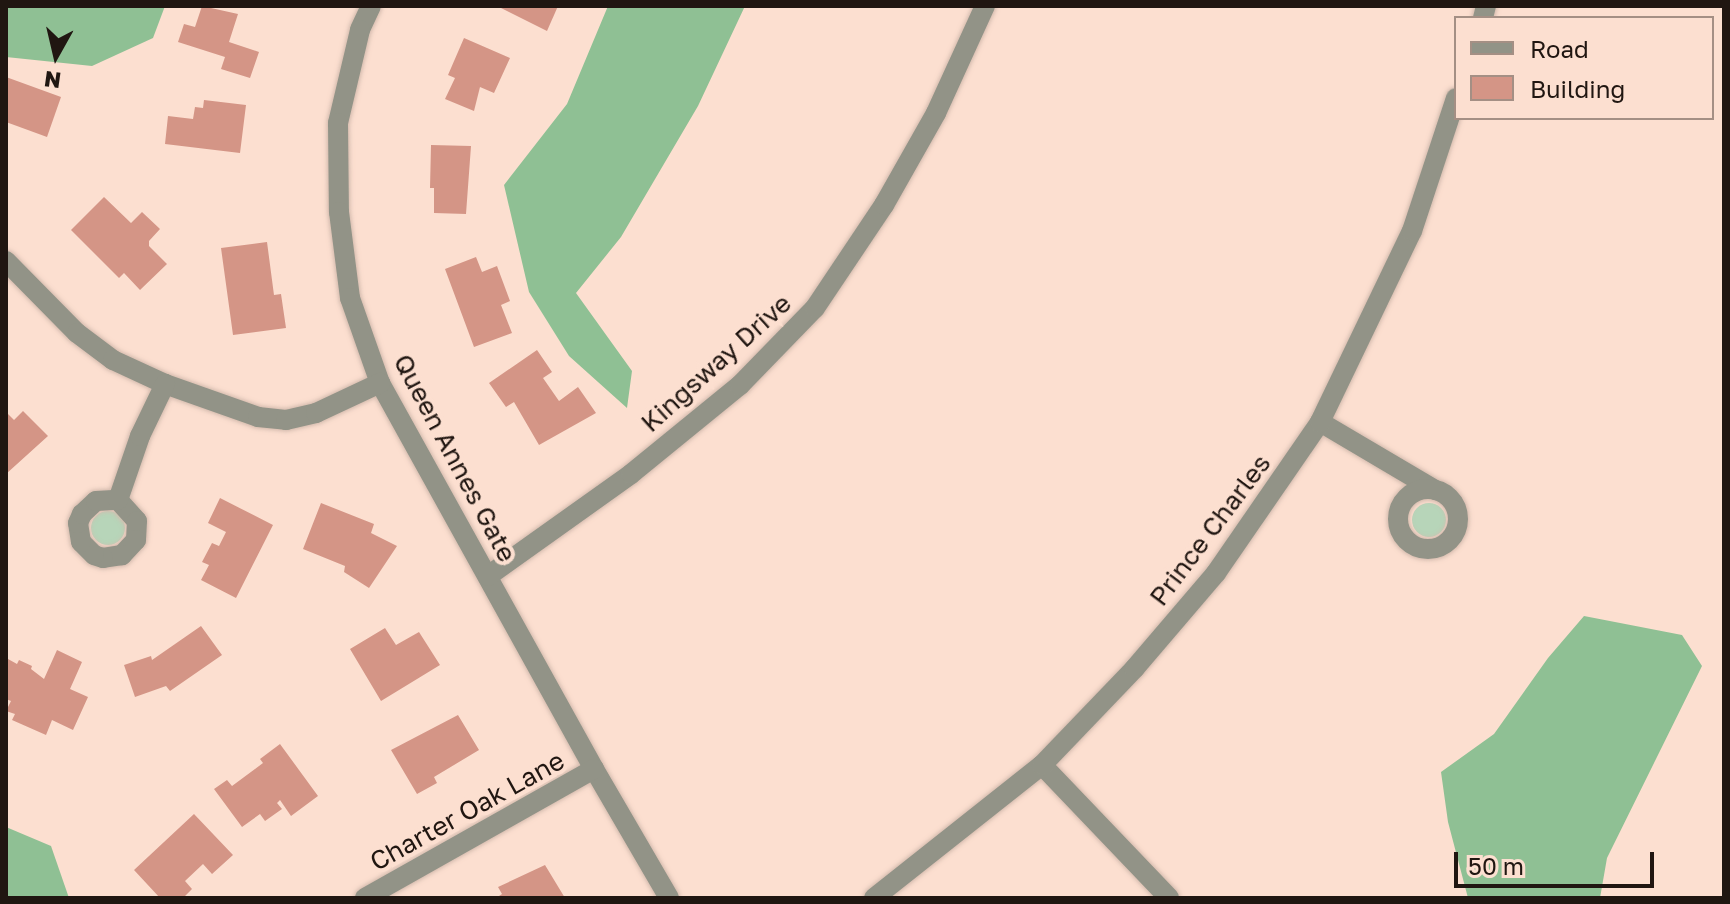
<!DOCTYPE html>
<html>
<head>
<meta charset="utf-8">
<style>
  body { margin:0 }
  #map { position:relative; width:1730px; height:904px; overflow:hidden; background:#fcdfd0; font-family:"Golos Text",sans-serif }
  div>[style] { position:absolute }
  .green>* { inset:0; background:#b7d5b9 }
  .round { border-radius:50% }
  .forest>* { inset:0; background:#8fc094 }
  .building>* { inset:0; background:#d49586 }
  .roads { filter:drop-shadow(0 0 2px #d4bbae) drop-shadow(0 0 2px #d4bbae) }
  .minor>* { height:20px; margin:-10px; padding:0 10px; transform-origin:10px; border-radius:10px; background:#929387 }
  .minor>.ring { margin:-10px; padding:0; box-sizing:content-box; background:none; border:20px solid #929387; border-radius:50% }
  span { translate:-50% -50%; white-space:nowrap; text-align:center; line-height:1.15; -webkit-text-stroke:8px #fcdfd0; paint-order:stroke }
  .street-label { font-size:26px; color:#201611 }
  .frame { position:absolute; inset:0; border:8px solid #201611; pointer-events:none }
  .legend { position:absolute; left:1454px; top:16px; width:260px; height:104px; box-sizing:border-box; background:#fcdfd0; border:2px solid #a48f84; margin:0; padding:10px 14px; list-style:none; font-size:24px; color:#201611 }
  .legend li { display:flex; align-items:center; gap:16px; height:40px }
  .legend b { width:40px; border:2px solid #a48f84 }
  .north { position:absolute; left:16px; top:16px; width:80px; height:80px; -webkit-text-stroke:6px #fcdfd0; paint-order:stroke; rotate:188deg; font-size:22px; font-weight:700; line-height:32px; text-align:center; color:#201611 }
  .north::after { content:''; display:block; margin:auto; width:28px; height:36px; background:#201611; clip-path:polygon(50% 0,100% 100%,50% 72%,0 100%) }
  .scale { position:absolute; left:1454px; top:852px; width:200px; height:36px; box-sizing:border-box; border:4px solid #201611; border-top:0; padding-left:10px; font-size:24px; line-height:28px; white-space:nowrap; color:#201611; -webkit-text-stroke:6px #fcdfd0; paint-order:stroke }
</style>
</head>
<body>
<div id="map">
  <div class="green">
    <div class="round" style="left:1412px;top:503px;width:34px;height:34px"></div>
    <div class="round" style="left:91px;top:511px;width:34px;height:34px"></div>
  </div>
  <div class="forest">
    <div style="clip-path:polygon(6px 6px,165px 6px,153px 38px,92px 66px,6px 57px)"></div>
    <div style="clip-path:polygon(608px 6px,745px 6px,698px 106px,621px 237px,576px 293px,632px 371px,627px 408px,569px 356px,529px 292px,504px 185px,567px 104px)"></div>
    <div style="clip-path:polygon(1584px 616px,1682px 635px,1702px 666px,1607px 858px,1600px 898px,1468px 898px,1448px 822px,1441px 772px,1494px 734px,1548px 658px)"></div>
    <div style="clip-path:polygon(6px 827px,51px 846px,69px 898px,6px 898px)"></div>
  </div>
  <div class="building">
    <div style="clip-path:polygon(202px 6px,238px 14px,229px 42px,259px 52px,250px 78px,221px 69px,225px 57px,178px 42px,184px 24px,195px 27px)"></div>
    <div style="clip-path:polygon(497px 6px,558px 6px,547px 31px)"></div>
    <div style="clip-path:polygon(464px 38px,510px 58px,494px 93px,480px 87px,474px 111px,445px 99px,455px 78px,448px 75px)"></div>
    <div style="clip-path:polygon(6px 77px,61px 97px,47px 137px,6px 122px)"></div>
    <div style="clip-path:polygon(204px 100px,246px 105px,240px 153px,165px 144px,168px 116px,193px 119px,195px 107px,203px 108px)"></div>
    <div style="clip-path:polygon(431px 145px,471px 146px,466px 214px,434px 213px,434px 188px,430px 188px)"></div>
    <div style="clip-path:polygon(104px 197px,131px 223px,142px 212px,160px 229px,149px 241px,149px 246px,167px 264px,140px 290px,124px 273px,119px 278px,71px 230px)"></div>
    <div style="clip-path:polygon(267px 242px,274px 295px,281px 294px,286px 328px,233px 335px,221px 248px)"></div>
    <div style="clip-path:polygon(476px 257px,482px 272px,497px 266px,510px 301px,501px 305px,512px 333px,474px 347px,445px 269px)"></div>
    <div style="clip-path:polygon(537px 350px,552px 372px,543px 378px,559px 401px,578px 387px,596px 413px,539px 445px,514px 402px,506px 407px,489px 383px)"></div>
    <div style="clip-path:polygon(23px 411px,48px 436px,6px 474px,6px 412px,14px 420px)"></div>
    <div style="clip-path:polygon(220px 498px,273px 525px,236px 598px,201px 580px,209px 565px,202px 562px,212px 543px,219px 546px,226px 532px,208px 523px)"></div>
    <div style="clip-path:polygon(321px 503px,374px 524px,371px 533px,397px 546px,369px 588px,344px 572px,345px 566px,303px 549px)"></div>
    <div style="clip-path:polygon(201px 626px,222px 655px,170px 691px,166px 686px,135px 697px,124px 665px,151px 656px,152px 660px)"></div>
    <div style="clip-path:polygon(385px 628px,396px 645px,419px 632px,440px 665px,381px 701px,350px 649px)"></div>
    <div style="clip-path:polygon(57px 650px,82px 662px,70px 689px,88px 697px,73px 730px,52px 720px,46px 735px,12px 720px,15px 714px,6px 711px,11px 701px,6px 699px,6px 664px,8px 659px,17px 664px,19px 660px,32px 666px,31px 669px,44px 679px)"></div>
    <div style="clip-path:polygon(458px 715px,479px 750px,434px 777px,437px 783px,417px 794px,391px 750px)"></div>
    <div style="clip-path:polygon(280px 744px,318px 796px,291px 816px,280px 800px,277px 803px,282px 809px,265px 821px,260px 814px,242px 827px,214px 789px,227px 780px,232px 786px,263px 763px,260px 759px)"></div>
    <div style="clip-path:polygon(194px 814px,233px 855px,212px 874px,203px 864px,185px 881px,192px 889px,183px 898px,160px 898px,134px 870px)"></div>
    <div style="clip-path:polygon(545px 865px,565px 898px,496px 898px,502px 894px,498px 887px)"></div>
  </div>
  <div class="roads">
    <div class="minor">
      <div style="left:371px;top:6px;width:26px;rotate:115deg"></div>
      <div style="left:360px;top:30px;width:96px;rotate:103.3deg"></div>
      <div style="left:338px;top:123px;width:89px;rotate:89.4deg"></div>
      <div style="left:339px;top:212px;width:87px;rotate:82.7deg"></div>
      <div style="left:350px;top:298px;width:90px;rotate:70.6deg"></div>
      <div style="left:380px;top:383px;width:441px;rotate:61deg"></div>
      <div style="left:594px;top:769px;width:149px;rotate:59.8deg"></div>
      <div style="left:1483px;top:18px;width:12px;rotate:-76deg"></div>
      <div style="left:6px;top:261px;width:101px;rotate:45.4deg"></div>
      <div style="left:77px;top:333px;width:45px;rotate:36.9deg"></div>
      <div style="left:113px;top:360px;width:57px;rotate:24.8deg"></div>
      <div style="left:165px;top:384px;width:99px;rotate:19.5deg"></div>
      <div style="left:258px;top:417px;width:28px;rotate:6deg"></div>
      <div style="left:286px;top:420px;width:31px;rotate:-13deg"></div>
      <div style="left:316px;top:413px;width:71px;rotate:-25.1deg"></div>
      <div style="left:1320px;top:422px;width:134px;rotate:30.6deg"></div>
      <div class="ring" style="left:1398px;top:489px;width:40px;height:40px"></div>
      <div style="left:118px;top:500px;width:28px;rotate:48deg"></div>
      <div style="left:137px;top:521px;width:19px;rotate:93deg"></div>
      <div style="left:136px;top:540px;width:21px;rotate:133deg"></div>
      <div style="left:122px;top:555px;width:19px;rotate:171deg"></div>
      <div style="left:103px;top:558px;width:9px;rotate:-162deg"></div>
      <div style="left:94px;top:555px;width:18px;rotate:-135deg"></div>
      <div style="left:81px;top:542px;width:19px;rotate:-99deg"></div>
      <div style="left:78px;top:523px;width:10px;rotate:-66deg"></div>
      <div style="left:82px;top:514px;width:19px;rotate:-43deg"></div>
      <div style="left:96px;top:501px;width:22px;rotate:-3deg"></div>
      <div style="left:118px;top:500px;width:68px;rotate:-71deg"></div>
      <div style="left:140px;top:436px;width:58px;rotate:-64.3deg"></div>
      <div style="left:488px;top:576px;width:176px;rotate:-35.5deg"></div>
      <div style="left:631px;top:474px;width:141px;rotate:-39.2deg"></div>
      <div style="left:740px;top:385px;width:107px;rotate:-45.8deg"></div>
      <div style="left:815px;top:308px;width:124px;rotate:-56.2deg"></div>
      <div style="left:884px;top:205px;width:106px;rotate:-60.5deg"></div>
      <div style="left:936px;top:113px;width:118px;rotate:-65.4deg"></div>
      <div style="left:1042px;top:765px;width:184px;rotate:46.3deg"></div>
      <div style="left:365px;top:898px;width:263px;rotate:-29.4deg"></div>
      <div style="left:874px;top:898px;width:214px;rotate:-38.4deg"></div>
      <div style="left:1042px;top:765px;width:134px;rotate:-46.2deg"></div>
      <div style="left:1135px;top:668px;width:125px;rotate:-49.5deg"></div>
      <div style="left:1216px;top:573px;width:183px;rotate:-55.4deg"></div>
      <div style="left:1320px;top:422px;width:212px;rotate:-64.3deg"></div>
      <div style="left:1412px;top:231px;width:140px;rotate:-71.7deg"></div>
    </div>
  </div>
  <div class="street-label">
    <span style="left:716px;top:363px;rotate:-42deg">Kingsway Drive</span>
    <span style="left:455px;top:458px;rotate:62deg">Queen Annes Gate</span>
    <span style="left:1210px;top:530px;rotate:-53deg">Prince Charles</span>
    <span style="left:467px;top:811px;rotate:-29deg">Charter Oak Lane</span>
  </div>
  <div class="frame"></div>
  <ul class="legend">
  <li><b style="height:10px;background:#929387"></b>Road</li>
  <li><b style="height:22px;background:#d49586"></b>Building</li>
  </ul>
  <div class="north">N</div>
  <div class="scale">50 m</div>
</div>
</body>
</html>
